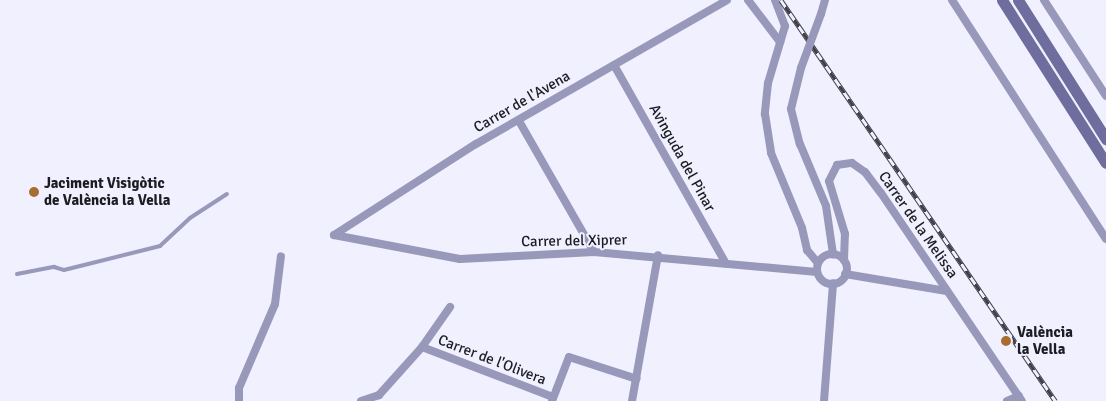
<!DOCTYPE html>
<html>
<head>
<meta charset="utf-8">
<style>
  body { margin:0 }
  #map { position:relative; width:1106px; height:401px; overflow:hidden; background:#f0f0fe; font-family:Signika,sans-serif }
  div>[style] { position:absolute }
  .lane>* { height:4px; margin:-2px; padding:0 2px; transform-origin:2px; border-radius:2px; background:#9898ba }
  .street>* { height:8px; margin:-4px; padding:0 4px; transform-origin:4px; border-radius:4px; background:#9898ba }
  .street>.ring { margin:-4px; padding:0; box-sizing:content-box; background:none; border:8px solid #9898ba; border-radius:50% }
  .secondary>* { height:11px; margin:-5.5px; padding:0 5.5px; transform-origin:5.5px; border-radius:5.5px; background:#6f6d9d }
  .rail>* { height:4.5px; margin-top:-2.25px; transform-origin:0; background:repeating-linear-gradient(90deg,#f0f0fe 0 8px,#3f3f48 0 16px); box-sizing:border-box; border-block:1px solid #3f3f48 }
  .street-bridge>* { height:8px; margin:-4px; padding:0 4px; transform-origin:4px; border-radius:4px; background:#9898ba }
  .dots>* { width:14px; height:14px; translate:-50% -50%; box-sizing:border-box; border:2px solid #f0f0fe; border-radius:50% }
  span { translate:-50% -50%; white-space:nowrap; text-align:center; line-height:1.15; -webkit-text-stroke:4px #f0f0fe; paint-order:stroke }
  .street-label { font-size:15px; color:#1c1c23 }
  .poi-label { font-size:15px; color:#1c1c23; font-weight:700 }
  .left { translate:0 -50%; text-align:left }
</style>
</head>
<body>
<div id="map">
  <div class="lane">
    <div style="left:17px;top:274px;width:38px;rotate:-11deg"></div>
    <div style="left:54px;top:267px;width:10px;rotate:17deg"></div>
    <div style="left:64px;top:270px;width:99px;rotate:-14deg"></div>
    <div style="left:160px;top:246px;width:41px;rotate:-43deg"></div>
    <div style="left:190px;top:218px;width:44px;rotate:-33deg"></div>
  </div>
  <div class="street">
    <div style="left:748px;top:0;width:53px;rotate:52.7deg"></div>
    <div style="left:775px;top:0;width:28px;rotate:69deg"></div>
    <div style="left:785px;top:26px;width:59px;rotate:106.6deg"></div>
    <div style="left:768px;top:83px;width:31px;rotate:96deg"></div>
    <div style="left:765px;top:114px;width:39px;rotate:81deg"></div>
    <div style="left:771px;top:153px;width:81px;rotate:67.5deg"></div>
    <div style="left:802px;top:228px;width:23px;rotate:77deg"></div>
    <div style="left:807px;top:250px;width:17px;rotate:50deg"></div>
    <div style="left:952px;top:0;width:284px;rotate:57.2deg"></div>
    <div style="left:1044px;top:0;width:114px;rotate:57.1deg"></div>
    <div style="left:821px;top:14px;width:15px;rotate:-74deg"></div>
    <div style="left:614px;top:65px;width:228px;rotate:60.6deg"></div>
    <div style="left:801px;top:68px;width:42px;rotate:103.7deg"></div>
    <div style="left:791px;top:109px;width:36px;rotate:76deg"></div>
    <div style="left:800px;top:144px;width:67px;rotate:67.2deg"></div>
    <div style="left:826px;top:206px;width:49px;rotate:81.7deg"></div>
    <div style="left:519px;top:121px;width:151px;rotate:60.2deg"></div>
    <div style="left:334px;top:235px;width:128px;rotate:10.8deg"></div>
    <div style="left:460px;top:259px;width:134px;rotate:-3deg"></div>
    <div style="left:594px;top:252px;width:224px;rotate:5.1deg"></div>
    <div style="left:334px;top:235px;width:169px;rotate:-32.7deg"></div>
    <div style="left:476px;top:144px;width:289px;rotate:-29.8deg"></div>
    <div class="ring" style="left:817px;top:254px;width:22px;height:22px"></div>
    <div style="left:844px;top:260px;width:26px;rotate:-88deg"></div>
    <div style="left:845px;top:234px;width:55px;rotate:-106.8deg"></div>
    <div style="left:829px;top:181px;width:18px;rotate:-63deg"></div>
    <div style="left:837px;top:165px;width:15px;rotate:-8deg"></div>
    <div style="left:852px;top:163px;width:16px;rotate:35deg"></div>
    <div style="left:865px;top:172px;width:26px;rotate:53deg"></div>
    <div style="left:881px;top:193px;width:251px;rotate:55.9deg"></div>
    <div style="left:845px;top:274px;width:103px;rotate:9.5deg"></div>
    <div style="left:422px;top:347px;width:140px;rotate:20.9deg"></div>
    <div style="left:239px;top:401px;width:13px;rotate:-90deg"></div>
    <div style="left:239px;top:388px;width:91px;rotate:-66.8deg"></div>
    <div style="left:275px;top:304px;width:48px;rotate:-82.9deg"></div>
    <div style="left:361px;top:401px;width:19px;rotate:-18deg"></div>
    <div style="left:379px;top:395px;width:64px;rotate:-48.1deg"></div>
    <div style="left:422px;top:347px;width:49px;rotate:-55deg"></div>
    <div style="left:552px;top:401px;width:47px;rotate:-68.9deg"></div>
    <div style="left:569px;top:357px;width:71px;rotate:17.9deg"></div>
    <div style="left:632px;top:401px;width:148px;rotate:-79.9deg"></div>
    <div style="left:824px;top:401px;width:118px;rotate:-85.6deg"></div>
    <div style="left:1007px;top:401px;width:13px;rotate:-23deg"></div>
  </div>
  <div class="secondary">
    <div style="left:1002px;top:0;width:193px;rotate:57.5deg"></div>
    <div style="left:1018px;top:0;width:165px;rotate:57.7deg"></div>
  </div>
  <div class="rail">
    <div style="left:781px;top:0;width:486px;rotate:55.6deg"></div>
  </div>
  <div class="street-bridge">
    <div style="left:801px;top:68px;width:58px;rotate:-69.7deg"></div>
  </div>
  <div class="dots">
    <div style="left:34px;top:192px;background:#a96d30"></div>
    <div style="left:1006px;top:341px;background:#a96d30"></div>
  </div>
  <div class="street-label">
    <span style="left:522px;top:102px;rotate:-30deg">Carrer de l'Avena</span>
    <span style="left:682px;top:158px;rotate:61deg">Avinguda del Pinar</span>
    <span style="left:918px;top:225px;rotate:55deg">Carrer de la Melissa</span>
    <span style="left:574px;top:241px;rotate:-1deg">Carrer del Xiprer</span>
    <span style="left:492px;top:360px;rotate:21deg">Carrer de l'Olivera</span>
  </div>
  <div class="poi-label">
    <span class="left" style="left:44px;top:192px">Jaciment Visigòtic<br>de València la Vella</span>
    <span class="left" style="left:1017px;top:341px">València<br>la Vella</span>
  </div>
</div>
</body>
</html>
